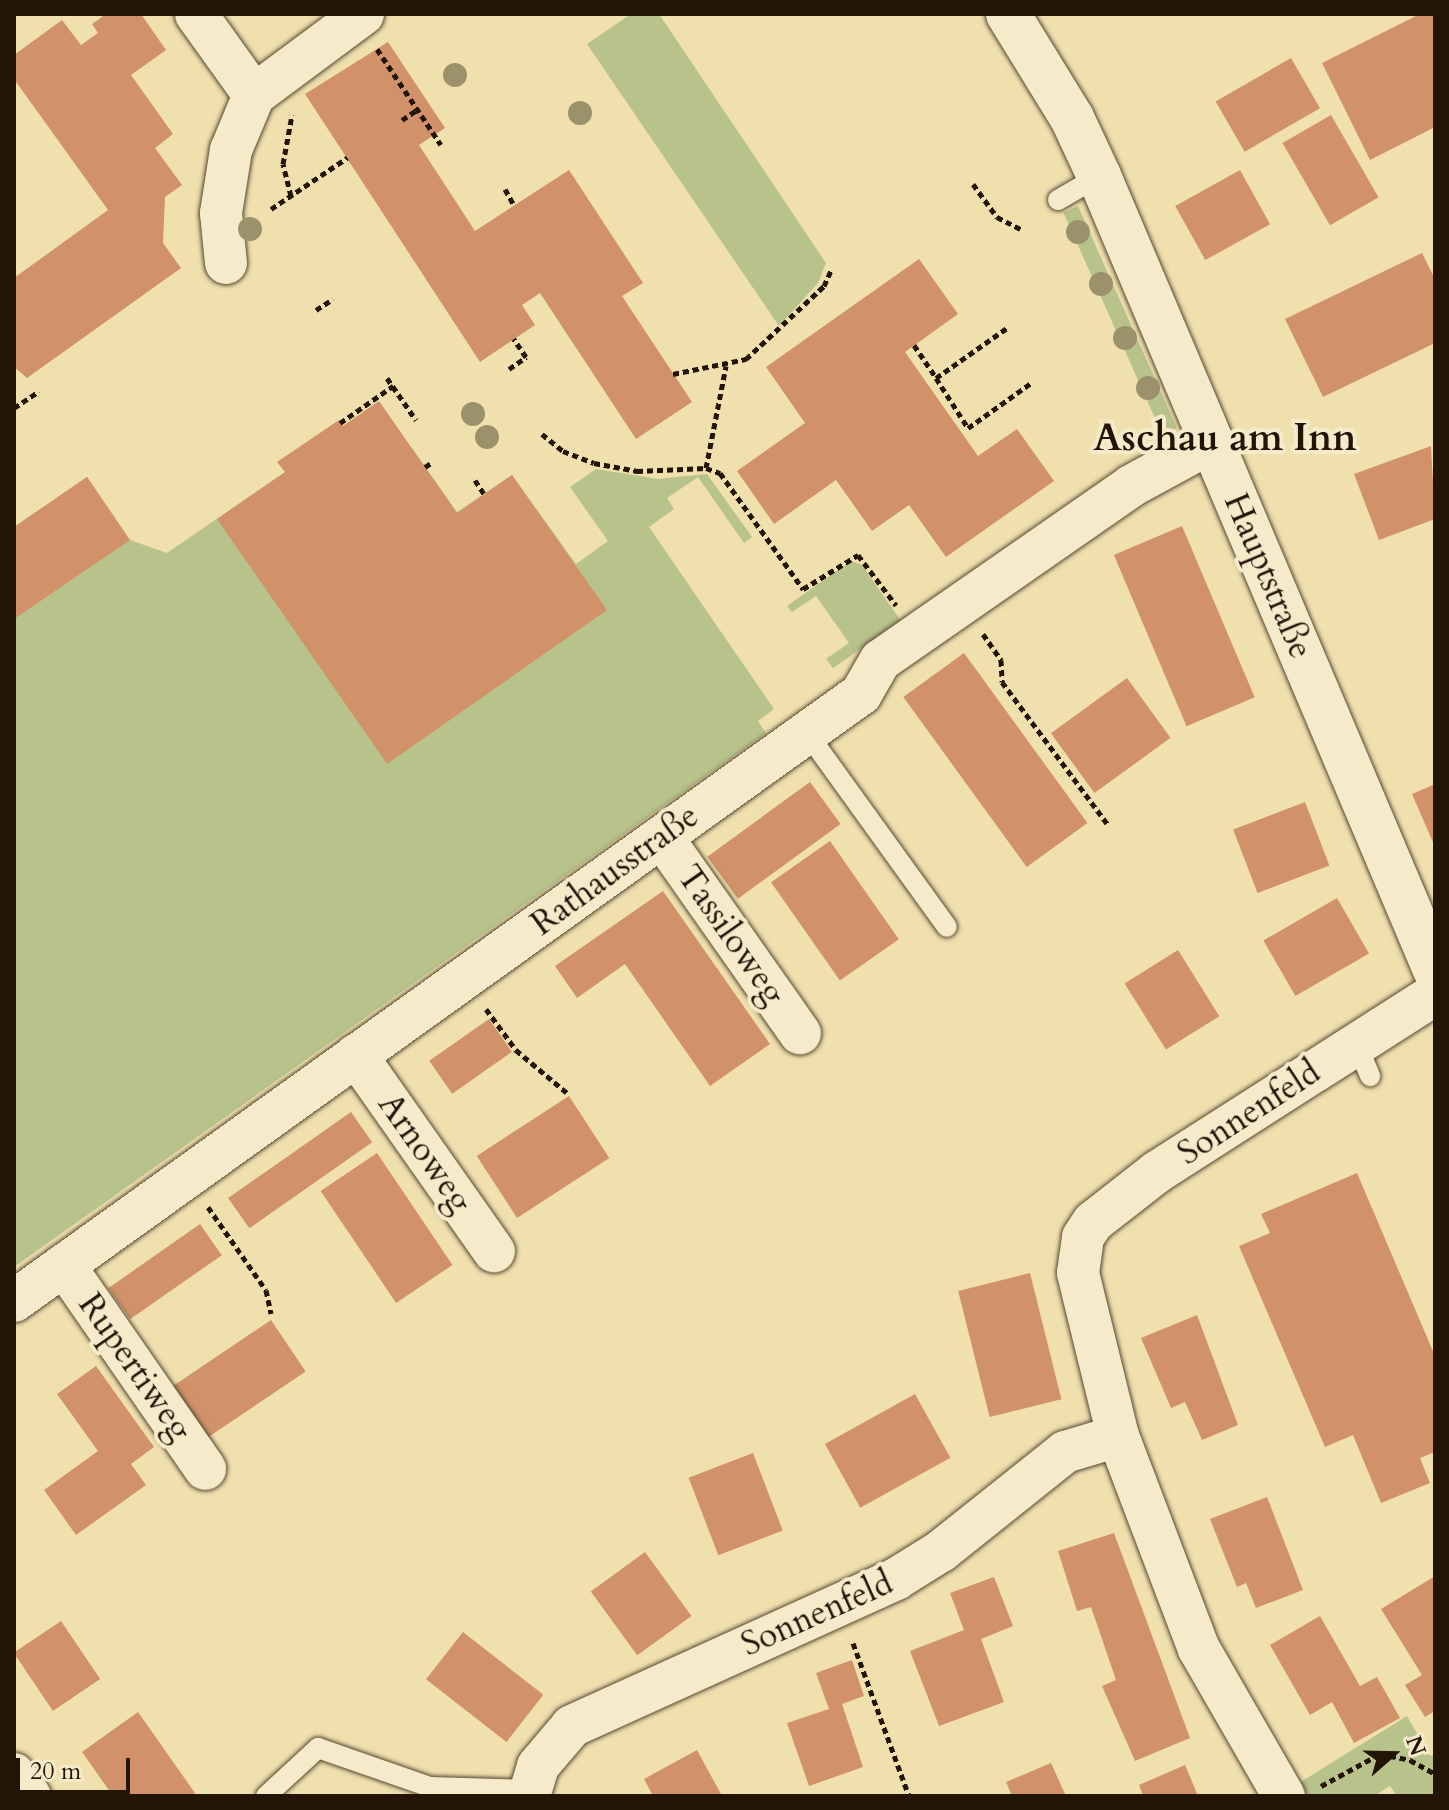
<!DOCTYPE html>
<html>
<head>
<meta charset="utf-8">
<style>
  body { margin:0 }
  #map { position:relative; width:1449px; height:1810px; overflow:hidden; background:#f0e0ae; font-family:Cardo,serif }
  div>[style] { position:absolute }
  .green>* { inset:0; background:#b8c28b; transform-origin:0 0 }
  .building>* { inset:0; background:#d1926a; transform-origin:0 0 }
  .path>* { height:5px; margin-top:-2.5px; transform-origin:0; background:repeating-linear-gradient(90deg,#221508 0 6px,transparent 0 10px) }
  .roads { filter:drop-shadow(0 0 2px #564832) drop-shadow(0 0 2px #564832) }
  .service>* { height:20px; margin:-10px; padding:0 10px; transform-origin:10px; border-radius:10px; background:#f5ebca }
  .minor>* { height:42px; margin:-21px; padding:0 21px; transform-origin:21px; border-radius:21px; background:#f5ebca }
  .secondary>* { height:44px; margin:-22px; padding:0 22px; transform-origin:22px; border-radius:22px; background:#f5ebca }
  .trees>* { width:24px; height:24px; margin:-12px; border-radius:50%; background:#9b926c }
  span { translate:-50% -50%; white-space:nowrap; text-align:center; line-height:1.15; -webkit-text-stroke:8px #f5ebca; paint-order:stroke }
  .street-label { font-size:34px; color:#221508 }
  .quarter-label { font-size:38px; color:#221508; font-weight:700 }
  .frame { position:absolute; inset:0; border:16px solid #221508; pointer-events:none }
  .north { position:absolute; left:1353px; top:1714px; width:80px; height:80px; -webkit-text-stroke:6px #f5ebca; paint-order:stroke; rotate:70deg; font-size:22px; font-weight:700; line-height:32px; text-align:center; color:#221508 }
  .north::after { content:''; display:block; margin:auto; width:28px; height:36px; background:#221508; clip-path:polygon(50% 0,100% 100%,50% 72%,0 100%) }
  .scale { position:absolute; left:16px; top:1758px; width:114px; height:36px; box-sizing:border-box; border:4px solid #221508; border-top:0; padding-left:10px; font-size:24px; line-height:28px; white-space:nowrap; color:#221508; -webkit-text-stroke:6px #f5ebca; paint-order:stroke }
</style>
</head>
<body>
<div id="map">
  <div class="green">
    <div style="clip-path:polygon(631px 14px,659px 14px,826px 263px,818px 283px,779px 326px,587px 44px)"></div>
    <div style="left:1078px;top:206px;width:243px;height:16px;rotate:66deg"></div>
    <div style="clip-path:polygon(412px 448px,457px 512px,512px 475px,576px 564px,608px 541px,570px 487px,596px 469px,658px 479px,707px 474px,752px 537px,744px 543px,698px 477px,667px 498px,674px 509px,649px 527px,774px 709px,758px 721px,766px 733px,14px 1267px,14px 527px,87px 477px,130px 540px,167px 553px,285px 472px,315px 515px)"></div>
    <div style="clip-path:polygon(851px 561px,862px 565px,901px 621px,833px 668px,826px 659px,849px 643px,816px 596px,792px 612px,787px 606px)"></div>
    <div style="clip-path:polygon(1407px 1716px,1430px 1756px,1435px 1754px,1435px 1796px,1397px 1796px,1390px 1786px,1374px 1796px,1307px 1796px,1299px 1783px)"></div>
  </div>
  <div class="building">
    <div style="clip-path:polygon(106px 14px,141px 14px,166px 50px,131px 75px,173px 134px,155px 148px,182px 185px,165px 197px,163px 243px,181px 268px,27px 378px,14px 367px,14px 278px,108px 210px,14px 79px,14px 55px,62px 20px,81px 45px,98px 33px,92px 24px)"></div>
    <div style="clip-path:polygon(1420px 14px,1435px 14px,1435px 127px,1370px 160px,1322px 63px)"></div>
    <div style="clip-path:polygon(388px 42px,445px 128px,419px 145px,475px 231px,569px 170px,643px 283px,622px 296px,692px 402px,636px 439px,540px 293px,522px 305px,535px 325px,480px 362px,305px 94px)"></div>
    <div style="left:1291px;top:58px;width:58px;height:87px;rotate:60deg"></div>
    <div style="left:1331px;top:115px;width:95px;height:56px;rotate:60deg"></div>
    <div style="left:1240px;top:170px;width:62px;height:74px;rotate:61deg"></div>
    <div style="clip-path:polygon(1422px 253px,1435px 279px,1435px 343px,1323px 397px,1285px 319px)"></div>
    <div style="clip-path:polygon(919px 259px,958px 314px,905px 352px,978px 456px,1017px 429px,1054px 481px,946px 557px,909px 505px,872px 531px,836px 480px,774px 524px,737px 471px,805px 423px,766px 367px)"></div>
    <div style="clip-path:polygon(379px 401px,457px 513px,512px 475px,607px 610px,387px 764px,217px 519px,285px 472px,277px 462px,339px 420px,343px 426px)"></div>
    <div style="clip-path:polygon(1431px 446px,1435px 519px,1379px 540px,1354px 474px)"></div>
    <div style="clip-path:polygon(87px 477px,130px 540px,14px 619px,14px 527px)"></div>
    <div style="left:1182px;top:526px;width:186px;height:74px;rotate:67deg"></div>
    <div style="left:964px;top:653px;width:210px;height:75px;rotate:54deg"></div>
    <div style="left:1127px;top:678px;width:74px;height:94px;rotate:54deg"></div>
    <div style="left:810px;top:782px;width:52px;height:127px;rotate:54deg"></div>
    <div style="clip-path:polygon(1435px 784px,1435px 847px,1412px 794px)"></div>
    <div style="left:1305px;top:802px;width:68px;height:77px;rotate:69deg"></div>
    <div style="left:830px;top:841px;width:120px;height:72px;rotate:55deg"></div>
    <div style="clip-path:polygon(663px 891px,770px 1044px,710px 1086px,625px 964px,577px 998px,555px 966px)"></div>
    <div style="left:1337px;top:898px;width:64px;height:85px;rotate:60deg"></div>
    <div style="left:1178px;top:950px;width:78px;height:63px;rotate:58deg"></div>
    <div style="left:489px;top:1019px;width:40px;height:73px;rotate:55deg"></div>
    <div style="left:569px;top:1096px;width:74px;height:110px;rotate:57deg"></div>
    <div style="left:351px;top:1112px;width:37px;height:150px;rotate:55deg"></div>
    <div style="left:377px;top:1153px;width:135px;height:68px;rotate:56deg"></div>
    <div style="clip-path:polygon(1357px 1173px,1435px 1356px,1435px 1452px,1420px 1458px,1430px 1483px,1381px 1503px,1353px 1435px,1325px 1447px,1239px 1246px,1270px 1233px,1261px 1214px)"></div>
    <div style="left:200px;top:1224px;width:38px;height:112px;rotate:55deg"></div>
    <div style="left:1030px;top:1273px;width:130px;height:74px;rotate:76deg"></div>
    <div style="clip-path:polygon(1197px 1315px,1238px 1425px,1202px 1440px,1185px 1402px,1171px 1408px,1141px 1338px)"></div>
    <div style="left:271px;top:1320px;width:62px;height:124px;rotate:56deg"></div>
    <div style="clip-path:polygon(96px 1366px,154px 1447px,131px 1464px,146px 1485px,76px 1535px,44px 1490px,98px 1451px,57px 1394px)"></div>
    <div style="left:915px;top:1394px;width:73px;height:103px;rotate:61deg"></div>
    <div style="left:753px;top:1453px;width:83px;height:69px;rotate:69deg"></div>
    <div style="clip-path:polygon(1267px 1497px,1303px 1590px,1256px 1608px,1246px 1583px,1237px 1587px,1210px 1519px)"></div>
    <div style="clip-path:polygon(1114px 1533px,1190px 1738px,1135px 1761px,1102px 1686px,1116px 1680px,1091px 1607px,1077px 1611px,1058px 1551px)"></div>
    <div style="left:645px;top:1552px;width:79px;height:67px;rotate:54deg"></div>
    <div style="clip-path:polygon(1435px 1576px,1435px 1711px,1425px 1717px,1405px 1685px,1422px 1675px,1381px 1609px)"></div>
    <div style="clip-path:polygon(994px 1577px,1013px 1626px,981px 1639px,1004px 1702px,939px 1726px,910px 1651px,964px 1630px,950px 1593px)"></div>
    <div style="clip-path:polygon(1320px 1616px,1360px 1686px,1377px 1677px,1400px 1718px,1354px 1743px,1332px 1702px,1310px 1715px,1270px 1645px)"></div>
    <div style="left:61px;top:1621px;width:70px;height:57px;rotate:56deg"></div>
    <div style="left:463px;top:1632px;width:102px;height:60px;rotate:38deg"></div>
    <div style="clip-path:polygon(852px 1660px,864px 1696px,842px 1704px,863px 1767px,809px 1786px,787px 1723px,829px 1709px,816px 1673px)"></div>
    <div style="clip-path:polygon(138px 1712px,195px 1793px,191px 1796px,113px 1796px,82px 1752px)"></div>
    <div style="clip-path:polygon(697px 1750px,722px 1796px,653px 1796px,644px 1779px)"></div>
    <div style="clip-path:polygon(1051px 1763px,1066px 1796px,1012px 1796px,1006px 1782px)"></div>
    <div style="clip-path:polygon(1185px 1765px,1198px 1796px,1143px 1796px,1139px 1785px)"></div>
  </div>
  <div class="path">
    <div style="left:377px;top:49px;width:115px;rotate:56.3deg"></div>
    <div style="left:402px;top:120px;width:18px;rotate:-34deg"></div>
    <div style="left:973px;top:184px;width:41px;rotate:54deg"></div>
    <div style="left:997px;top:217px;width:30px;rotate:27deg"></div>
    <div style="left:505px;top:189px;width:18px;rotate:61deg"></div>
    <div style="left:291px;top:196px;width:33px;rotate:-104deg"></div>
    <div style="left:283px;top:164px;width:50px;rotate:-79.6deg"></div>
    <div style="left:271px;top:209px;width:92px;rotate:-33.9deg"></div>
    <div style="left:316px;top:310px;width:20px;rotate:-33deg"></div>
    <div style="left:914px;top:345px;width:40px;rotate:56deg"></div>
    <div style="left:936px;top:378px;width:87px;rotate:-35.2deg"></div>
    <div style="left:509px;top:369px;width:21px;rotate:-35deg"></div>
    <div style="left:526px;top:357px;width:22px;rotate:-124deg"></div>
    <div style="left:673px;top:374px;width:75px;rotate:-11.6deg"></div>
    <div style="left:746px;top:359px;width:107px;rotate:-43.1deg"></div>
    <div style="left:824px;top:286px;width:17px;rotate:-66deg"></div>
    <div style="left:387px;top:378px;width:51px;rotate:55.4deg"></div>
    <div style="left:936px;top:378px;width:59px;rotate:57.4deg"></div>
    <div style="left:968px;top:428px;width:77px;rotate:-35.5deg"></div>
    <div style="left:14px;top:408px;width:30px;rotate:-34deg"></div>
    <div style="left:340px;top:423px;width:65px;rotate:-34.9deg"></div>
    <div style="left:542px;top:434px;width:27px;rotate:39deg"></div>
    <div style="left:563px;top:451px;width:33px;rotate:21deg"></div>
    <div style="left:594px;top:463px;width:44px;rotate:10.5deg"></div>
    <div style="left:637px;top:471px;width:69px;rotate:-2.5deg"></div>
    <div style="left:706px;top:468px;width:15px;rotate:20deg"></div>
    <div style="left:720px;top:473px;width:143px;rotate:54.4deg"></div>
    <div style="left:803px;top:589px;width:65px;rotate:-31.7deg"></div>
    <div style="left:858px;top:555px;width:63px;rotate:52.8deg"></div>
    <div style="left:425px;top:467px;width:7px;rotate:-34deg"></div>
    <div style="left:706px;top:468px;width:104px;rotate:-78.9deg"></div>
    <div style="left:475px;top:480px;width:17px;rotate:57deg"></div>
    <div style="left:983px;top:634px;width:32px;rotate:55deg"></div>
    <div style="left:1001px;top:660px;width:22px;rotate:87deg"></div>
    <div style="left:1002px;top:682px;width:179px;rotate:53.4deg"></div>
    <div style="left:486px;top:1009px;width:51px;rotate:53.8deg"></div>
    <div style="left:516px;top:1050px;width:67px;rotate:40.1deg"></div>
    <div style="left:208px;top:1207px;width:101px;rotate:55.1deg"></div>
    <div style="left:266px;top:1290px;width:24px;rotate:78deg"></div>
    <div style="left:853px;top:1643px;width:163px;rotate:69.9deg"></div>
    <div style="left:1321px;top:1786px;width:67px;rotate:-28.5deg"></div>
    <div style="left:1380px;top:1754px;width:31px;rotate:11deg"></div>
    <div style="left:1410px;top:1760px;width:29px;rotate:29deg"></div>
  </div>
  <div class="roads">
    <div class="service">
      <div style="left:1058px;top:200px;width:48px;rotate:-30.3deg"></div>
      <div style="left:807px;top:733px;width:239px;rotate:54.2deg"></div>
      <div style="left:1357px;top:1045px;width:34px;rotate:67deg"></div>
      <div style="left:266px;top:1796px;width:71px;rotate:-42.7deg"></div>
      <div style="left:318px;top:1748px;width:119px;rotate:19.2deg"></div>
      <div style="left:430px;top:1787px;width:100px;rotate:1.7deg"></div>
    </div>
    <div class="minor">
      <div style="left:196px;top:14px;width:100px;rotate:54.4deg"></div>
      <div style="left:226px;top:263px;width:50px;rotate:-95.7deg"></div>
      <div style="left:221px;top:213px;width:64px;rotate:-81deg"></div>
      <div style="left:231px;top:150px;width:60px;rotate:-67.3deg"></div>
      <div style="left:254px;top:95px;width:136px;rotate:-36.6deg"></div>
      <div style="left:662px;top:837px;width:240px;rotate:54.9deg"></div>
      <div style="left:356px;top:1055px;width:240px;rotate:54.9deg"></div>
      <div style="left:64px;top:1265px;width:248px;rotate:55.3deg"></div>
      <div style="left:14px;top:1301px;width:1042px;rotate:-35.63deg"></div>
      <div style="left:861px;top:694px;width:39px;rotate:-60deg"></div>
      <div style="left:881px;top:660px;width:305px;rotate:-34.8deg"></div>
      <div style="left:1131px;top:486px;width:92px;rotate:-28.5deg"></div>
      <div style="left:1118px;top:1436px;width:168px;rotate:-103.8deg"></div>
      <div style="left:1078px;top:1273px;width:36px;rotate:-82deg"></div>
      <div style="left:1083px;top:1237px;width:18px;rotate:-56deg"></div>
      <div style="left:1093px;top:1222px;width:81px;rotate:-38deg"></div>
      <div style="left:1157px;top:1172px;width:330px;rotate:-32.6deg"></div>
      <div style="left:14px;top:1774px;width:27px;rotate:54deg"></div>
      <div style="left:529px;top:1796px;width:31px;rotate:-73deg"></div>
      <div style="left:538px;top:1766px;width:52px;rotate:-49.6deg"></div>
      <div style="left:572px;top:1726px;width:356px;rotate:-24.4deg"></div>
      <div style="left:896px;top:1579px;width:53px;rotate:-31.9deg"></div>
      <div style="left:941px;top:1551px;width:159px;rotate:-38.6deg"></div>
      <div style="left:1065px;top:1452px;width:55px;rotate:-16.8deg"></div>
      <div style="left:1118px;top:1436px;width:228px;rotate:69.2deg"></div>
      <div style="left:1199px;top:1649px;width:170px;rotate:60deg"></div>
    </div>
    <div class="secondary">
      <div style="left:1008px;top:14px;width:122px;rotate:58.4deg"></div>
      <div style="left:1072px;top:118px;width:64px;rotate:65deg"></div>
      <div style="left:1099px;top:176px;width:862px;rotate:67.06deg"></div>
    </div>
  </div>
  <div class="trees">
    <div style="left:455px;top:75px"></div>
    <div style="left:580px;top:113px"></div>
    <div style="left:250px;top:229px"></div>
    <div style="left:1078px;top:232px"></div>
    <div style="left:1101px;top:284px"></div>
    <div style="left:1125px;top:338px"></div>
    <div style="left:1148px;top:388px"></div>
    <div style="left:473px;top:414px"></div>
    <div style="left:487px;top:437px"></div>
  </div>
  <div class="street-label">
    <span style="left:1268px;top:576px;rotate:67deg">Hauptstraße</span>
    <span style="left:615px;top:870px;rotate:-36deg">Rathausstraße</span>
    <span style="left:731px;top:935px;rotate:55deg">Tassiloweg</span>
    <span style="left:1249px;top:1113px;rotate:-33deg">Sonnenfeld</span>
    <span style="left:425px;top:1153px;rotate:55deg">Arnoweg</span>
    <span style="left:135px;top:1367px;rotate:55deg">Rupertiweg</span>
    <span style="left:817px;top:1614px;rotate:-24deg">Sonnenfeld</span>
  </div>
  <div class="quarter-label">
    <span style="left:1225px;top:439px">Aschau am Inn</span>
  </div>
  <div class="frame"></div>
  <div class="north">N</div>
  <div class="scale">20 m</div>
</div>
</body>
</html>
